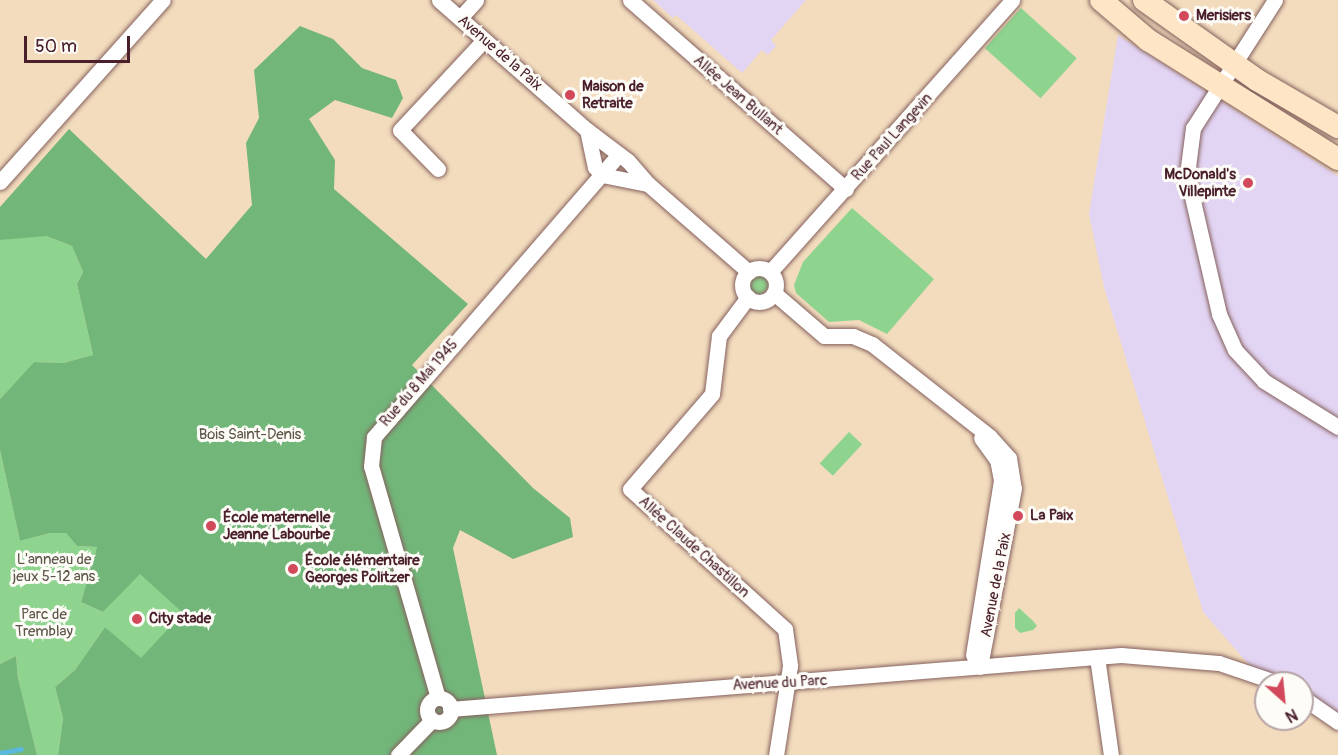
<!DOCTYPE html>
<html>
<head>
<meta charset="utf-8">
<style>
  body { margin:0 }
  #map { position:relative; width:1338px; height:755px; overflow:hidden; background:#f3dcbe; font-family:Pangolin,sans-serif }
  div>[style] { position:absolute }
  .built>* { inset:0; background:#e2d4f3 }
  .green>* { inset:0; background:#8ed48f; transform-origin:0 0 }
  .round { border-radius:50% }
  .forest>* { inset:0; background:#72b67a }
  .stream>* { height:4.5px; margin:-2.25px; padding:0 2.25px; transform-origin:2.25px; border-radius:2.25px; background:#5cb8da }
  .roads { filter:drop-shadow(0 0 2px #85615e) drop-shadow(0 0 2px #85615e) }
  .street>* { height:15px; margin:-7.5px; padding:0 7.5px; transform-origin:7.5px; border-radius:7.5px; background:#fff }
  .street>.ring { margin:-7.5px; padding:0; box-sizing:content-box; background:none; border:15px solid #fff; border-radius:50% }
  .secondary>* { height:22px; margin:-11px; padding:0 11px; transform-origin:11px; border-radius:11px; background:#fde5c5 }
  .dots>* { width:16px; height:16px; translate:-50% -50%; box-sizing:border-box; border:3px solid #fdfcf7; border-radius:50% }
  span { translate:-50% -50%; white-space:nowrap; text-align:center; line-height:1.15; -webkit-text-stroke:6px #fdfcf7; paint-order:stroke }
  .poi-label { font-size:15px; color:#4a1f2b; font-weight:700 }
  .left { translate:0 -50%; text-align:left }
  .right { translate:-100% -50%; text-align:right }
  .street-label { font-size:15px; color:#4a1f2b }
  .park-label { font-size:15px; color:#5e5549 }
  .north { position:absolute; left:1254px; top:671px; width:60px; height:60px; box-sizing:border-box; background:#fdfcf7; border:2px solid #b5a4a5; border-radius:50%; rotate:153deg; font-size:16px; font-weight:700; line-height:24px; text-align:center; color:#4a1f2b }
  .north::after { content:''; display:block; margin:auto; width:21px; height:27px; background:#d1495b; clip-path:polygon(50% 0,100% 100%,50% 72%,0 100%) }
  .scale { position:absolute; left:24px; top:36px; width:106px; height:27px; box-sizing:border-box; border:3px solid #4a1f2b; border-top:0; padding-left:8px; font-size:18px; line-height:21px; white-space:nowrap; color:#4a1f2b; -webkit-text-stroke:4px #fdfcf7; paint-order:stroke }
</style>
</head>
<body>
<div id="map">
  <div class="built">
    <div style="clip-path:polygon(653px 0,806px 0,771px 40px,776px 46px,768px 55px,762px 50px,742px 73px,676px 15px,673px 18px)"></div>
    <div style="clip-path:polygon(1118px 35px,1338px 176px,1338px 722px,1302px 697px,1302px 683px,1278px 683px,1256px 673px,1203px 612px,1104px 287px,1089px 214px)"></div>
  </div>
  <div class="green">
    <div style="left:1021px;top:8px;width:75px;height:54px;rotate:42deg"></div>
    <div style="clip-path:polygon(852px 208px,934px 279px,887px 334px,859px 320px,829px 322px,796px 293px,794px 285px,803px 262px)"></div>
    <div style="clip-path:polygon(21px 236px,46px 236px,72px 246px,83px 272px,77px 284px,93px 355px,63px 363px,34px 362px,0 399px,0 240px)"></div>
    <div class="round" style="left:750px;top:276px;width:18px;height:18px"></div>
    <div style="left:849px;top:432px;width:18px;height:43px;rotate:43deg"></div>
    <div style="clip-path:polygon(0 450px,20px 541px,50px 533px,66px 533px,77px 546px,97px 547px,81px 602px,103px 612px,140px 573px,184px 613px,141px 659px,105px 627px,75px 670px,55px 687px,63px 718px,58px 755px,37px 755px,18px 678px,16px 656px,0 664px)"></div>
    <div style="clip-path:polygon(1019px 608px,1033px 621px,1037px 626px,1033px 630px,1020px 633px,1015px 628px,1015px 613px)"></div>
  </div>
  <div class="forest">
    <div style="clip-path:polygon(300px 26px,333px 39px,362px 68px,396px 80px,403px 98px,392px 118px,335px 100px,309px 119px,335px 160px,334px 189px,468px 304px,412px 365px,533px 488px,570px 518px,573px 537px,513px 559px,460px 530px,453px 548px,497px 755px,58px 755px,63px 718px,55px 687px,75px 670px,105px 627px,141px 658px,183px 613px,140px 574px,103px 612px,81px 602px,97px 547px,77px 546px,66px 533px,50px 533px,20px 541px,0 450px,0 399px,34px 362px,63px 363px,93px 355px,77px 284px,83px 272px,72px 246px,46px 236px,0 240px,0 207px,69px 129px,206px 259px,252px 205px,246px 143px,259px 118px,254px 70px)"></div>
    <div style="clip-path:polygon(16px 656px,18px 678px,37px 755px,0 755px,0 664px)"></div>
  </div>
  <div class="stream">
    <div style="left:0;top:753px;width:21px;rotate:-11deg"></div>
  </div>
  <div class="roads">
    <div class="street">
      <div style="left:439px;top:0;width:197px;rotate:41.3deg"></div>
      <div style="left:587px;top:130px;width:38px;rotate:78deg"></div>
      <div style="left:595px;top:167px;width:11px;rotate:49deg"></div>
      <div style="left:602px;top:175px;width:47px;rotate:11.1deg"></div>
      <div style="left:630px;top:0;width:287px;rotate:41.2deg"></div>
      <div style="left:1275px;top:0;width:152px;rotate:122.6deg"></div>
      <div style="left:1193px;top:128px;width:47px;rotate:97.3deg"></div>
      <div style="left:1187px;top:175px;width:143px;rotate:77deg"></div>
      <div style="left:1219px;top:314px;width:39px;rotate:66deg"></div>
      <div style="left:1235px;top:350px;width:42px;rotate:46.9deg"></div>
      <div style="left:1264px;top:381px;width:87px;rotate:31.9deg"></div>
      <div style="left:460px;top:18px;width:24px;rotate:-48deg"></div>
      <div style="left:587px;top:130px;width:51px;rotate:37.1deg"></div>
      <div style="left:628px;top:161px;width:30px;rotate:49deg"></div>
      <div style="left:648px;top:184px;width:134px;rotate:41.1deg"></div>
      <div style="left:438px;top:169px;width:54px;rotate:-134.3deg"></div>
      <div style="left:400px;top:130px;width:123px;rotate:-47deg"></div>
      <div style="left:0;top:182px;width:244px;rotate:-48.2deg"></div>
      <div class="ring" style="left:742px;top:268px;width:19px;height:19px"></div>
      <div style="left:770px;top:272px;width:364px;rotate:-48.3deg"></div>
      <div style="left:774px;top:293px;width:66px;rotate:40.7deg"></div>
      <div style="left:824px;top:336px;width:29px"></div>
      <div style="left:853px;top:336px;width:21px;rotate:23deg"></div>
      <div style="left:872px;top:344px;width:150px;rotate:38.2deg"></div>
      <div style="left:990px;top:437px;width:28px;rotate:48deg"></div>
      <div style="left:1009px;top:458px;width:30px;rotate:81deg"></div>
      <div style="left:1014px;top:488px;width:182px;rotate:100.8deg"></div>
      <div style="left:748px;top:297px;width:49px;rotate:126.6deg"></div>
      <div style="left:719px;top:336px;width:58px;rotate:96.9deg"></div>
      <div style="left:712px;top:394px;width:125px;rotate:130.8deg"></div>
      <div style="left:630px;top:489px;width:209px;rotate:42.1deg"></div>
      <div style="left:785px;top:629px;width:37px;rotate:82deg"></div>
      <div style="left:790px;top:666px;width:90px;rotate:98.9deg"></div>
      <div style="left:973px;top:655px;width:177px;rotate:-80.9deg"></div>
      <div style="left:1001px;top:480px;width:20px;rotate:-101deg"></div>
      <div style="left:997px;top:460px;width:27px;rotate:-126deg"></div>
      <div style="left:1097px;top:657px;width:99px;rotate:81.9deg"></div>
      <div style="left:1302px;top:697px;width:44px;rotate:34.8deg"></div>
      <div style="left:438px;top:698px;width:241px;rotate:-106.1deg"></div>
      <div style="left:371px;top:466px;width:29px;rotate:-84deg"></div>
      <div style="left:374px;top:437px;width:374px;rotate:-49.1deg"></div>
      <div class="ring" style="left:427px;top:698px;width:9px;height:9px"></div>
      <div style="left:450px;top:709px;width:673px;rotate:-4.6deg"></div>
      <div style="left:1121px;top:655px;width:98px;rotate:4.7deg"></div>
      <div style="left:1219px;top:663px;width:62px;rotate:18.7deg"></div>
      <div style="left:398px;top:755px;width:49px;rotate:-45.8deg"></div>
    </div>
    <div class="secondary">
      <div style="left:1101px;top:0;width:62px;rotate:40.4deg"></div>
      <div style="left:1148px;top:40px;width:224px;rotate:32.1deg"></div>
      <div style="left:1144px;top:0;width:138px;rotate:35.3deg"></div>
      <div style="left:1257px;top:80px;width:94px;rotate:30.1deg"></div>
    </div>
  </div>
  <div class="dots">
    <div style="left:1184px;top:16px;background:#d1495b"></div>
    <div style="left:570px;top:95px;background:#d1495b"></div>
    <div style="left:1248px;top:183px;background:#d1495b"></div>
    <div style="left:1018px;top:516px;background:#d1495b"></div>
    <div style="left:211px;top:526px;background:#d1495b"></div>
    <div style="left:293px;top:569px;background:#d1495b"></div>
    <div style="left:137px;top:619px;background:#d1495b"></div>
  </div>
  <div class="poi-label">
    <span class="left" style="left:1196px;top:16px">Merisiers</span>
    <span class="left" style="left:582px;top:95px">Maison de<br>Retraite</span>
    <span class="right" style="left:1236px;top:183px">McDonald's<br>Villepinte</span>
    <span class="left" style="left:1030px;top:516px">La Paix</span>
    <span class="left" style="left:223px;top:526px">École maternelle<br>Jeanne Labourbe</span>
    <span class="left" style="left:305px;top:569px">École élémentaire<br>Georges Politzer</span>
    <span class="left" style="left:149px;top:619px">City stade</span>
  </div>
  <div class="street-label">
    <span style="left:500px;top:53px;rotate:41deg">Avenue de la Paix</span>
    <span style="left:738px;top:95px;rotate:41deg">Allée Jean Bullant</span>
    <span style="left:892px;top:137px;rotate:-48deg">Rue Paul Langevin</span>
    <span style="left:419px;top:383px;rotate:-49deg">Rue du 8 Mai 1945</span>
    <span style="left:694px;top:547px;rotate:42deg">Allée Claude Chastillon</span>
    <span style="left:996px;top:585px;rotate:-79deg">Avenue de la Paix</span>
    <span style="left:780px;top:683px;rotate:-3deg">Avenue du Parc</span>
  </div>
  <div class="park-label">
    <span style="left:250px;top:435px">Bois Saint-Denis</span>
    <span style="left:54px;top:568px">L'anneau de<br>jeux 5-12 ans</span>
    <span style="left:44px;top:623px">Parc de<br>Tremblay</span>
  </div>
  <div class="north">N</div>
  <div class="scale">50 m</div>
</div>
</body>
</html>
